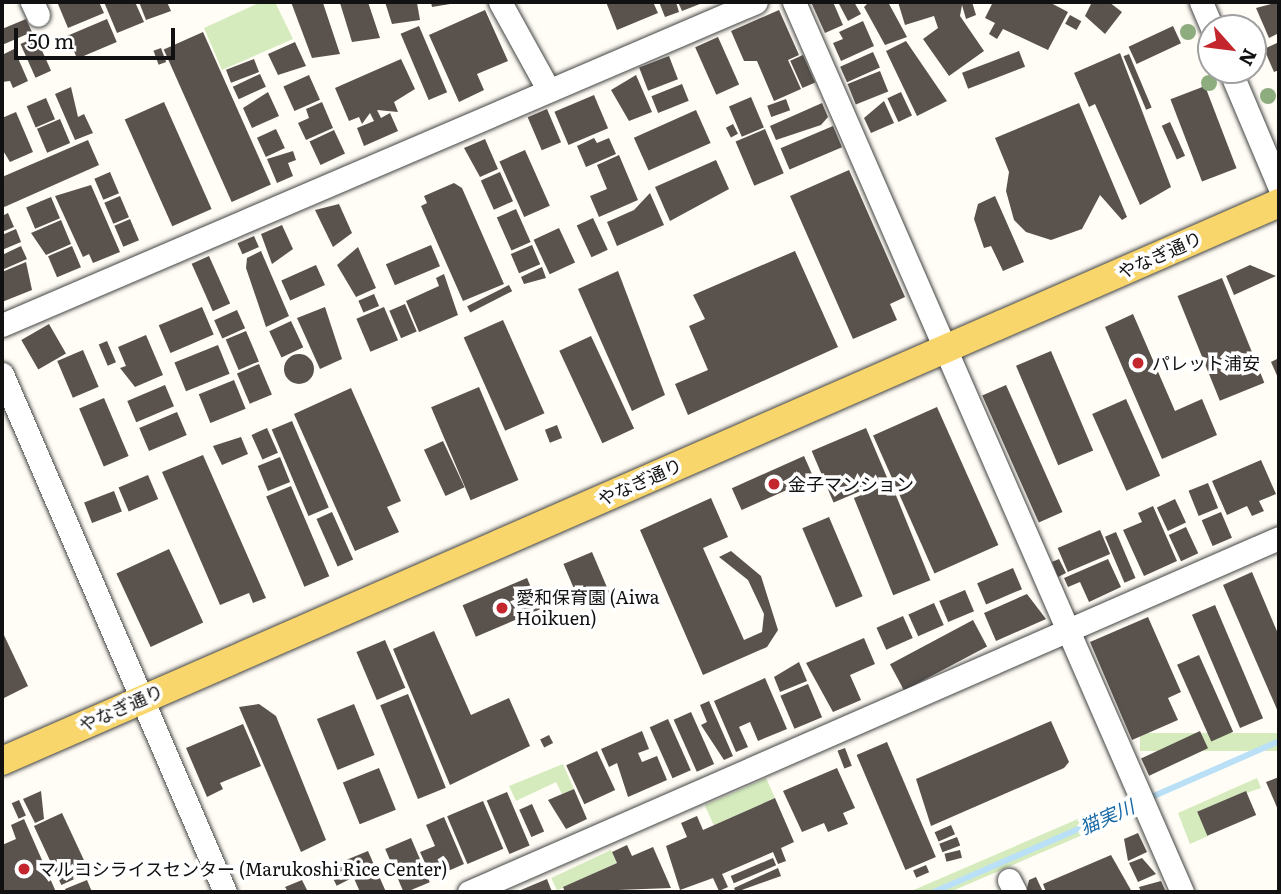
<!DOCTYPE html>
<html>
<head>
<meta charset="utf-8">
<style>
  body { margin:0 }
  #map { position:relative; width:1281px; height:894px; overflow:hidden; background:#fffdf5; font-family:Literata,"Noto Sans JP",serif }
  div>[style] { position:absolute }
  .green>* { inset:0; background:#d5ebbd; transform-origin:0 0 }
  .stream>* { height:6px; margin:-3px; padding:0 3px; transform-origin:3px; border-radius:3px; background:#b9e0f7 }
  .building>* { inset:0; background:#5a524d; transform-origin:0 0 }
  .round { border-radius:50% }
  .roads { filter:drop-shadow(0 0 2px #444) drop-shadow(0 0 2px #444) }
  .minor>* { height:23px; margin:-11.5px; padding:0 11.5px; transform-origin:11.5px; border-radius:11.5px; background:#fff }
  .major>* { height:28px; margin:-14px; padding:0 14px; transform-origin:14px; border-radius:14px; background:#f9d66b }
  .trees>* { width:16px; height:16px; margin:-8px; border-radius:50%; background:#8dad7f }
  .dots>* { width:19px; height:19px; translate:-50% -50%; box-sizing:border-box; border:4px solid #fff; border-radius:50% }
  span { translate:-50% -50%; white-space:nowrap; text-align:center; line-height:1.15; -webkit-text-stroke:7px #fff; paint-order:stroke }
  .street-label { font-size:18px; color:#111 }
  .poi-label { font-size:18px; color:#111 }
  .left { translate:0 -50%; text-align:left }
  .water-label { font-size:19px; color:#1768a6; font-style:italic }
  .frame { position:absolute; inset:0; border:4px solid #111; pointer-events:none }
  .north { position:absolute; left:1197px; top:14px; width:70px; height:70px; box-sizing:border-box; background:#fff; border:2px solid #a0a0a0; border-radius:50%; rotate:118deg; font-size:19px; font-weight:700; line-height:28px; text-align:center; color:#111 }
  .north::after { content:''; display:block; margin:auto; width:24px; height:32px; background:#c4262e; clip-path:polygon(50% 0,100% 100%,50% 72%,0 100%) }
  .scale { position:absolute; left:14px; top:28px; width:161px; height:32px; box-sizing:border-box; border:4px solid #111; border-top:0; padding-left:9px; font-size:21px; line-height:24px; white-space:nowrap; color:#111; -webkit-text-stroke:5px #fff; paint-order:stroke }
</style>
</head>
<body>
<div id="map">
  <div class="green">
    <div style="clip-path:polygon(261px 2px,275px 2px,293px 39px,222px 70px,204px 28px)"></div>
    <div style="left:1279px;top:733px;width:18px;height:139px;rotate:90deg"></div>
    <div style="clip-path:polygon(563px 764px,574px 789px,562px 794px,556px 782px,516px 801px,509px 786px)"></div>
    <div style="left:766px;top:778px;width:22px;height:67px;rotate:66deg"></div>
    <div style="clip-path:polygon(1257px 778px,1261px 788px,1229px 799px,1208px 836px,1190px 844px,1178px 813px)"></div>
    <div style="clip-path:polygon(1122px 800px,1129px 815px,950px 892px,909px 892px)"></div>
    <div style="left:611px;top:850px;width:14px;height:66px;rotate:65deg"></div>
  </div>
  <div class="stream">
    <div style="left:934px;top:892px;width:377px;rotate:-23.6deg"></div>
  </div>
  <div class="building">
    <div style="clip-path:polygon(99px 2px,104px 13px,68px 28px,58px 4px)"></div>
    <div style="clip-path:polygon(104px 2px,135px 2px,144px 22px,117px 33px)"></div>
    <div style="clip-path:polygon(139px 2px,167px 2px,171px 11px,146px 20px)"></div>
    <div style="clip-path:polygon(291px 2px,323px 3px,340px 54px,312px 58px)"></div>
    <div style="clip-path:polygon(368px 2px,380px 38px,352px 42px,340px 3px)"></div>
    <div style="clip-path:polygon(385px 2px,417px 3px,420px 20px,392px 24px)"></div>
    <div style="clip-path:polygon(431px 2px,456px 2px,456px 3px,432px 7px)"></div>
    <div style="clip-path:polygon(606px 2px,653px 2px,658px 13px,617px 30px)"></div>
    <div style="clip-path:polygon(659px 2px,676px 2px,679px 12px,665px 17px)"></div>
    <div style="clip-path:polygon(678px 2px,705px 2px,682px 11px)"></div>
    <div style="clip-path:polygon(811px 2px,833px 2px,843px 25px,825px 33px)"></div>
    <div style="clip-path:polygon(838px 2px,854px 2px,861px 14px,848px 21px)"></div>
    <div style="clip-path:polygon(869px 2px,888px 2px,907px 37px,885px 45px,864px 7px)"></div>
    <div style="clip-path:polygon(898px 2px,972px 2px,976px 15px,966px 19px,962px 5px,960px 16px,984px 51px,949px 76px,923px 39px,938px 28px,934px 16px,905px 25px)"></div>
    <div style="clip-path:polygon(993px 2px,1049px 2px,1068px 12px,1048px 50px,1003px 29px,997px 39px,989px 34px,995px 23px,985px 18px)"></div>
    <div style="clip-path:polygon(1092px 2px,1109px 2px,1122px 12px,1105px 34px,1085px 16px)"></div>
    <div style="clip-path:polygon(1279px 2px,1279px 33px,1269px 38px,1256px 8px)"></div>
    <div style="clip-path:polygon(485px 10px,508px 61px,477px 74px,484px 90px,459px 102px,429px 35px)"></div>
    <div style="clip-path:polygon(779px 10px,799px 55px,788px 60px,801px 89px,774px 101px,757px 61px,744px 61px,731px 31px)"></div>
    <div style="left:1070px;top:15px;width:13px;height:10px;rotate:29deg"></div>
    <div style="clip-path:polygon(26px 19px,32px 32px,2px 45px,2px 29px)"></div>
    <div style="left:107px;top:19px;width:25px;height:43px;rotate:67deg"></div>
    <div style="clip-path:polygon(863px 21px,874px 46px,841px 61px,833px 43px,843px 39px,839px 32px)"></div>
    <div style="left:419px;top:26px;width:72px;height:20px;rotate:67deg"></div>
    <div style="left:1173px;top:26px;width:19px;height:49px;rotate:65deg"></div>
    <div style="left:203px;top:32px;width:167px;height:43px;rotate:66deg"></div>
    <div style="left:36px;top:37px;width:37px;height:17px;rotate:66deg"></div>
    <div style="left:718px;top:37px;width:52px;height:25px;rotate:66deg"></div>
    <div style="clip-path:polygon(906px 41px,947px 101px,917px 116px,886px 51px)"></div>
    <div style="clip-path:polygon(295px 42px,306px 66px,278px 75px,268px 54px)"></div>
    <div style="clip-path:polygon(1279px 42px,1279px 70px,1274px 72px,1264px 49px)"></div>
    <div style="left:161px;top:48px;width:15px;height:8px;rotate:70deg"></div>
    <div style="clip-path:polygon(14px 49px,28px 81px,13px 88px,10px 81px,2px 82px,2px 55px)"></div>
    <div style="left:1019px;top:51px;width:17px;height:61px;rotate:69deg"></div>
    <div style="left:873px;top:52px;width:17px;height:36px;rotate:66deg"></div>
    <div style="clip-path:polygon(1120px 53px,1171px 187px,1140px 205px,1095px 104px,1089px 107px,1074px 73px)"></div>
    <div style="left:1129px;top:54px;width:58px;height:6px;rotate:67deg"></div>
    <div style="left:803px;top:55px;width:30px;height:14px;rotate:66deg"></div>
    <div style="left:669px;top:56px;width:25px;height:32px;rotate:69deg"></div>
    <div style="left:254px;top:59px;width:14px;height:30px;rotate:69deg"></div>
    <div style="clip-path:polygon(401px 59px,415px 89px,394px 102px,398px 112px,377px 110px,381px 118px,390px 113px,398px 131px,364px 146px,357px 128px,374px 121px,370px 113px,362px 124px,359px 117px,349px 121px,335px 88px)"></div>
    <div style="left:880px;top:71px;width:22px;height:35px;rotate:68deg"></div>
    <div style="left:260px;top:74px;width:14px;height:30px;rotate:65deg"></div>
    <div style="left:309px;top:75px;width:27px;height:28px;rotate:66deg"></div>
    <div style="clip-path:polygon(636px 75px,652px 112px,629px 121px,611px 90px)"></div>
    <div style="left:682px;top:84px;width:18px;height:33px;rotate:68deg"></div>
    <div style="left:1205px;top:86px;width:88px;height:37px;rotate:69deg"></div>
    <div style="clip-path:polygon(71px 87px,78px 117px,84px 114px,93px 133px,75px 140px,55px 94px)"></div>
    <div style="clip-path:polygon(268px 92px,279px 116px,252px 128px,243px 108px)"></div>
    <div style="left:901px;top:92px;width:26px;height:15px;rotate:65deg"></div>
    <div style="left:594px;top:95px;width:36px;height:43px;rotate:67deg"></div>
    <div style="left:751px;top:97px;width:33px;height:24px;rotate:67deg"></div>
    <div style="left:46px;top:98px;width:23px;height:21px;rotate:67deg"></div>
    <div style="left:786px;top:99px;width:12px;height:20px;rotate:70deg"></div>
    <div style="clip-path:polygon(884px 101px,894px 123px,871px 133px,864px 118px)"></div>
    <div style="left:164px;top:102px;width:117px;height:43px;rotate:66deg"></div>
    <div style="clip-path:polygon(322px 102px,333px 128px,306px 140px,298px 123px,309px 118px,306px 109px)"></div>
    <div style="clip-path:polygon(822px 103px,828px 117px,821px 125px,776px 140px,770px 126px)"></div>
    <div style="clip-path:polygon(1079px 103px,1127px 217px,1122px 220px,1100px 195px,1082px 229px,1051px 240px,1026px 232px,1014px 220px,1006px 191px,1009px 172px,995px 138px)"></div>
    <div style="left:547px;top:109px;width:36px;height:21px;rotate:67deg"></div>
    <div style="left:696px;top:110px;width:36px;height:68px;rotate:66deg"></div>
    <div style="clip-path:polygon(16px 112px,33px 152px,10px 162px,2px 149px,2px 118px)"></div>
    <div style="left:60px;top:119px;width:26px;height:25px;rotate:67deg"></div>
    <div style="left:1170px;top:122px;width:37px;height:9px;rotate:66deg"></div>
    <div style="left:733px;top:124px;width:11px;height:8px;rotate:63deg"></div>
    <div style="left:833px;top:126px;width:23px;height:57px;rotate:67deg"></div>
    <div style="left:276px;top:129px;width:21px;height:21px;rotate:65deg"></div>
    <div style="left:765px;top:129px;width:48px;height:32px;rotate:67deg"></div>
    <div style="left:334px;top:130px;width:26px;height:27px;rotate:65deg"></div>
    <div style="clip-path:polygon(594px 138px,597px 143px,609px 138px,616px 154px,586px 167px,577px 146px)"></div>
    <div style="clip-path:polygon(485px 139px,498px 169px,480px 177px,464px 148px)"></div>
    <div style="clip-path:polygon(88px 140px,99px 165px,2px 208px,2px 177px)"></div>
    <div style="left:525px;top:150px;width:61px;height:28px;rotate:66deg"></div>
    <div style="clip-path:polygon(293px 151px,296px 160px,288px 163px,293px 176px,277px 183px,267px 159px)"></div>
    <div style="clip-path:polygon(619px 155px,638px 200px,599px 217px,590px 196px,607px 189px,597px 165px)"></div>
    <div style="clip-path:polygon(716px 160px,729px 189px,670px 221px,655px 187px)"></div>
    <div style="clip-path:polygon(849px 170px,905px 297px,890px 304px,897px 320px,853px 339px,790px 196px)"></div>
    <div style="left:110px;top:172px;width:23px;height:17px;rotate:67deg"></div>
    <div style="left:500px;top:172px;width:32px;height:21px;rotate:66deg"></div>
    <div style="clip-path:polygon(454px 183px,462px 188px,504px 284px,463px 301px,421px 206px,427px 203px,424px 196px)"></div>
    <div style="clip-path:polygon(91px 185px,120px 252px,93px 263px,89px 254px,83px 257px,55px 196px)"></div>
    <div style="clip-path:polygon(650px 193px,664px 225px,617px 246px,607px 222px,634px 210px)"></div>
    <div style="left:120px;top:196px;width:23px;height:17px;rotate:67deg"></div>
    <div style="clip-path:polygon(995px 196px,1024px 262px,1003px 271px,991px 246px,984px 248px,974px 219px,978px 204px)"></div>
    <div style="left:51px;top:197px;width:23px;height:27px;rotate:67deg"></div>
    <div style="clip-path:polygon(339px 204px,352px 233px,333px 247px,315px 210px)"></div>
    <div style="left:516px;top:209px;width:36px;height:21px;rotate:66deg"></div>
    <div style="clip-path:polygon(8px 213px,14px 227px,2px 232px,2px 216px)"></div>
    <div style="left:593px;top:218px;width:35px;height:18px;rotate:65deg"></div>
    <div style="left:130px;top:219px;width:23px;height:17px;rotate:67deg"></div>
    <div style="clip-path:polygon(61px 220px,71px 244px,46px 255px,31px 233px)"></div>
    <div style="clip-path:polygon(282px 225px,293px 249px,272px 264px,261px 234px)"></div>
    <div style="left:559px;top:228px;width:38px;height:28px;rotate:65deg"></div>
    <div style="clip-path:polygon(16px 229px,21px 242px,2px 250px,2px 235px)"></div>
    <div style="left:254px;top:236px;width:12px;height:18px;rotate:66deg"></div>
    <div style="left:431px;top:245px;width:23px;height:49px;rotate:67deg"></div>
    <div style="left:532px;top:245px;width:21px;height:23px;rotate:67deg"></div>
    <div style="clip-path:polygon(21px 246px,27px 259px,2px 270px,2px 255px)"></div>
    <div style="left:72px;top:246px;width:23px;height:26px;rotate:67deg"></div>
    <div style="clip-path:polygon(358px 247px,376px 288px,356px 297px,337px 265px)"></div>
    <div style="clip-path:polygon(261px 251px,289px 316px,266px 327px,246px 268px,247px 258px)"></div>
    <div style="clip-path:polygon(795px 251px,838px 347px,688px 415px,675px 384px,708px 370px,689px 326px,705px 319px,693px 295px)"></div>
    <div style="left:209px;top:256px;width:52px;height:19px;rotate:66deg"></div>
    <div style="clip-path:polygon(26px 262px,32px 290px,2px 302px,2px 272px)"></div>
    <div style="left:316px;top:265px;width:22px;height:38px;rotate:66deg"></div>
    <div style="clip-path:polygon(1250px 265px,1276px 276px,1234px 295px,1226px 276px)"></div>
    <div style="clip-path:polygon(542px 267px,546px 278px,524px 284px,521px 277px)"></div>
    <div style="clip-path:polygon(618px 271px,665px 395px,632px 411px,578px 289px)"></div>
    <div style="clip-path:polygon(444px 274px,458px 315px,419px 332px,406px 301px,439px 286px,436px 278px)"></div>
    <div style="left:1222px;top:278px;width:113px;height:48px;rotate:68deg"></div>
    <div style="left:509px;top:285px;width:7px;height:47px;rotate:63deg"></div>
    <div style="left:374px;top:294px;width:13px;height:17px;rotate:67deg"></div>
    <div style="left:405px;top:304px;width:30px;height:17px;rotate:67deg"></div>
    <div style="left:202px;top:307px;width:30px;height:47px;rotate:67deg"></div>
    <div style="clip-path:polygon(325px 307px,342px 359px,320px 369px,297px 318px)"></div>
    <div style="left:384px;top:307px;width:36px;height:30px;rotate:67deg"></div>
    <div style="left:237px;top:310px;width:20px;height:25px;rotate:66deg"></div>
    <div style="clip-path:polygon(1133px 314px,1175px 411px,1202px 399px,1217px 435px,1162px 459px,1105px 327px)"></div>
    <div style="left:503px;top:320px;width:102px;height:43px;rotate:66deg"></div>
    <div style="left:291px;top:321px;width:29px;height:24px;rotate:65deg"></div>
    <div style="left:49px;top:324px;width:34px;height:32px;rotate:60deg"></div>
    <div style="left:246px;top:331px;width:33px;height:22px;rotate:67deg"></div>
    <div style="clip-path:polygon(146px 335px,163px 375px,135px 387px,120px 368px,126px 366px,118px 347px)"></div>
    <div style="left:591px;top:336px;width:102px;height:35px;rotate:65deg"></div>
    <div style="left:107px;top:341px;width:23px;height:9px;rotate:67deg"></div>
    <div style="left:218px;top:345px;width:31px;height:47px;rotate:68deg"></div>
    <div style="left:83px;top:350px;width:40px;height:28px;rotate:67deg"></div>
    <div style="left:1051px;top:351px;width:108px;height:38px;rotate:67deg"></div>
    <div class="round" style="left:284px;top:354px;width:30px;height:30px"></div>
    <div style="clip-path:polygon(1279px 358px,1279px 380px,1271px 362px)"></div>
    <div style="left:259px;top:364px;width:33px;height:24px;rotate:67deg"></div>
    <div style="left:234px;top:380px;width:31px;height:38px;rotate:68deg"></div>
    <div style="left:165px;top:385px;width:23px;height:41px;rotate:67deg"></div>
    <div style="left:1006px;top:385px;width:139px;height:26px;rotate:66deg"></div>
    <div style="left:479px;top:387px;width:101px;height:52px;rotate:67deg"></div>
    <div style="clip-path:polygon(351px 388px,401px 501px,387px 507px,399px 532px,355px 551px,294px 414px)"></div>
    <div style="left:104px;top:398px;width:63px;height:27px;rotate:67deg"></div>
    <div style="left:1126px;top:399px;width:84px;height:37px;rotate:66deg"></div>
    <div style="left:937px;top:407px;width:151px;height:70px;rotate:66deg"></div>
    <div style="left:177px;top:412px;width:25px;height:41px;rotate:67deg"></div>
    <div style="left:292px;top:421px;width:94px;height:22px;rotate:67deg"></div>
    <div style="left:557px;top:425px;width:14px;height:13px;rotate:69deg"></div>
    <div style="left:267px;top:428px;width:27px;height:17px;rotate:66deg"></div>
    <div style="left:866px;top:428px;width:56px;height:59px;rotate:67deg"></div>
    <div style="clip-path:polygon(241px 437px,248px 454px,222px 465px,213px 446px)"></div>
    <div style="left:443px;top:441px;width:51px;height:21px;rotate:65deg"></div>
    <div style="clip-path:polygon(203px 455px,266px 598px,253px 603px,249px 593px,220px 605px,162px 472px)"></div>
    <div style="left:804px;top:456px;width:24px;height:79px;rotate:66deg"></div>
    <div style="left:280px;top:457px;width:27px;height:24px;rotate:68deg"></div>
    <div style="clip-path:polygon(1261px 460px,1276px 494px,1259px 501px,1264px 511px,1252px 516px,1247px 506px,1227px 515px,1212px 481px)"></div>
    <div style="left:148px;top:475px;width:26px;height:32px;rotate:67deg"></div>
    <div style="left:891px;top:483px;width:105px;height:40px;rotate:68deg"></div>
    <div style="left:1208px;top:483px;width:27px;height:21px;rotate:68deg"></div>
    <div style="left:291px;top:486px;width:98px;height:27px;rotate:67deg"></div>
    <div style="left:114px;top:491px;width:22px;height:32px;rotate:69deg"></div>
    <div style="clip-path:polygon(711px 498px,728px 537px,703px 548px,744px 640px,762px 632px,764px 614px,748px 580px,719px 557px,731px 551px,761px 576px,778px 630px,767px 647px,703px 675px,640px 530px)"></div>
    <div style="left:1175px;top:499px;width:26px;height:20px;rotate:65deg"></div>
    <div style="clip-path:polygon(1153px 506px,1177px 561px,1144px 576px,1123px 530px,1142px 522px,1138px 513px)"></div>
    <div style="left:332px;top:512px;width:52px;height:17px;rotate:66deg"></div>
    <div style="left:1221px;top:512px;width:28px;height:21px;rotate:67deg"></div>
    <div style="left:829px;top:517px;width:86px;height:29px;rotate:67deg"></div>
    <div style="left:1186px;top:527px;width:29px;height:19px;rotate:65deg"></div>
    <div style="left:1100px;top:530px;width:26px;height:46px;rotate:67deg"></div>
    <div style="left:1116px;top:532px;width:50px;height:12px;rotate:67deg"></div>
    <div style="left:169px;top:549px;width:81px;height:58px;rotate:65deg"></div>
    <div style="left:592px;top:552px;width:48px;height:31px;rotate:67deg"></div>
    <div style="clip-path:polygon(1059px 559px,1066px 573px,1058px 577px,1052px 562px)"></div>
    <div style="clip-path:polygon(1108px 559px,1121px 587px,1089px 602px,1080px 582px,1068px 587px,1064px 578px)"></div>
    <div style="left:1013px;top:568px;width:23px;height:39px;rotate:67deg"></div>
    <div style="clip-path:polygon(1252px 572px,1279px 636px,1279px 714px,1223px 585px)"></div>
    <div style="left:527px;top:578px;width:34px;height:70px;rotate:67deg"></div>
    <div style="left:965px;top:590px;width:23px;height:28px;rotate:67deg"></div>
    <div style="clip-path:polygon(1027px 594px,1046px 619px,996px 641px,984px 613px)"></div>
    <div style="left:934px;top:603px;width:24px;height:28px;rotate:66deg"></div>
    <div style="left:1215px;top:605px;width:123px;height:25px;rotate:67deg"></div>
    <div style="left:903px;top:616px;width:24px;height:29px;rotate:66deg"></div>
    <div style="clip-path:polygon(1148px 617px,1181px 692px,1168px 698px,1178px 720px,1132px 740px,1090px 642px)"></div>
    <div style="left:973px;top:620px;width:30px;height:94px;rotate:62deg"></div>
    <div style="clip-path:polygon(2px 631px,28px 686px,2px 699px)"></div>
    <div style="clip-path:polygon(434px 631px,471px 715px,509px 698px,530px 746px,450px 785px,393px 649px)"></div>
    <div style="clip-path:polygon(864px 638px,875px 664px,850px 675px,861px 700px,833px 712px,806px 663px)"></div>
    <div style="left:385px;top:640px;width:52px;height:31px;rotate:67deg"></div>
    <div style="left:1199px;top:655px;width:84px;height:24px;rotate:66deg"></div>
    <div style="clip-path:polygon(799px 662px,807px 681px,780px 692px,774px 677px)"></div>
    <div style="clip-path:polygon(765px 678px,787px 729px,758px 741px,750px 722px,739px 727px,748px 747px,736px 752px,714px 701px)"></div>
    <div style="left:808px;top:684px;width:36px;height:30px;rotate:67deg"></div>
    <div style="left:408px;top:694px;width:101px;height:30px;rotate:68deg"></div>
    <div style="clip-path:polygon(709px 701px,733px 756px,724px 760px,701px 725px,707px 722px,700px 705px)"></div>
    <div style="clip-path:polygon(259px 704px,276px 716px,326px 840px,301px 852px,239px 707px)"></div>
    <div style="left:354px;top:704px;width:55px;height:40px;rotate:68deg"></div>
    <div style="left:691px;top:712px;width:57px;height:19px;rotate:66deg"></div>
    <div style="left:668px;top:719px;width:56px;height:20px;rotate:66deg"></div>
    <div style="clip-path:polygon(1051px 721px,1069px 762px,1064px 768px,931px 826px,916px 779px)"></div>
    <div style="clip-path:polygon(243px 724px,261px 766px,220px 783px,223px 789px,207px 797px,186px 748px)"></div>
    <div style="clip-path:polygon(642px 731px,649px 749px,638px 753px,642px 762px,657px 756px,667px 780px,628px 797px,617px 763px,609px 767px,601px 749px)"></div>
    <div style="left:1200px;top:731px;width:19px;height:65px;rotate:65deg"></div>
    <div style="left:549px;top:735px;width:9px;height:10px;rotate:63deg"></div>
    <div style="left:887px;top:742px;width:125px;height:33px;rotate:67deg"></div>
    <div style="left:845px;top:748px;width:19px;height:8px;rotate:69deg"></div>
    <div style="left:597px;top:751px;width:43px;height:34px;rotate:65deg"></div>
    <div style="left:379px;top:768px;width:45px;height:39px;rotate:68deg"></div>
    <div style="clip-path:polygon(837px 768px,855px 808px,843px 813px,848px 824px,828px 832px,824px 823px,802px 832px,783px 791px)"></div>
    <div style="clip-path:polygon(1279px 777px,1279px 812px,1266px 782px)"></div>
    <div style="clip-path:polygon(574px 789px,587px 819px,566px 829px,548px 800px)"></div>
    <div style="clip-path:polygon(41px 791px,44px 819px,35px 823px,23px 799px)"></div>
    <div style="left:1246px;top:791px;width:26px;height:53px;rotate:67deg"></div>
    <div style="left:507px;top:792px;width:58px;height:22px;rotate:67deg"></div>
    <div style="clip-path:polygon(775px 798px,794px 842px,781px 848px,786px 861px,778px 864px,773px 852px,722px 874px,728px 887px,719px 891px,713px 878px,680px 890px,666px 846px,687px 837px,681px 823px,697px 816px,703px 830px)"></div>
    <div style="left:19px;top:800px;width:17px;height:8px;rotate:66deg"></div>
    <div style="left:483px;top:801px;width:52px;height:39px;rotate:67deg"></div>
    <div style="left:532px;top:804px;width:30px;height:14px;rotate:66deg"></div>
    <div style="left:62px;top:813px;width:65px;height:31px;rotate:65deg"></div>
    <div style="clip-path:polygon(444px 817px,464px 864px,432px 878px,420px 852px,435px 846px,426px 825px)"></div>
    <div style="clip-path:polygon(24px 819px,56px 892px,2px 892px,2px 845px,16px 839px,11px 825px)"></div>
    <div style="left:951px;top:825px;width:10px;height:18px;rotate:66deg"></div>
    <div style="clip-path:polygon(1138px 833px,1147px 852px,1128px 861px,1124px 839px)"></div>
    <div style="left:957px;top:837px;width:9px;height:19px;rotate:69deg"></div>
    <div style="left:411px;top:838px;width:48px;height:28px;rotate:67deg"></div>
    <div style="clip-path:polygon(627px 845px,632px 856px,653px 847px,671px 888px,565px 892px,563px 887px,617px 863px,612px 852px)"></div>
    <div style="left:960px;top:850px;width:8px;height:16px;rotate:76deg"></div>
    <div style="clip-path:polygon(368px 851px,386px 892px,360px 892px,346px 860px)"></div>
    <div style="clip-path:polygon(1111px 855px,1132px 892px,1046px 892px,1043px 884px)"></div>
    <div style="left:773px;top:858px;width:8px;height:46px;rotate:67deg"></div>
    <div style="clip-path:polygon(1142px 858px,1156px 874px,1138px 882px,1129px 863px)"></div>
    <div style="left:343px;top:861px;width:9px;height:21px;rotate:69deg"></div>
    <div style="left:926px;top:865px;width:8px;height:14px;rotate:67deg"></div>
    <div style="clip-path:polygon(778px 868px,781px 876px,736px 892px,734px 888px)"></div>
    <div style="left:346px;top:871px;width:9px;height:15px;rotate:63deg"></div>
    <div style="clip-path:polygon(1036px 877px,1043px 892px,1026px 892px,1029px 880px)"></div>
    <div style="clip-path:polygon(547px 879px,552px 892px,516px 892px)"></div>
    <div style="clip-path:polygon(87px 880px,92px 892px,66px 892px,65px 889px)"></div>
    <div style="clip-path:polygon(302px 880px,308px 892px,288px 892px,285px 887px)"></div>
    <div style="clip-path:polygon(1161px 881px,1166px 892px,1141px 892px,1139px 887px)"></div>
  </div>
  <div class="roads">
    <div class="minor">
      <div style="left:32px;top:2px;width:14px;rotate:65deg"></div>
      <div style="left:500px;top:2px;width:97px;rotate:61.1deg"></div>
      <div style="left:794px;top:2px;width:971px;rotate:66.44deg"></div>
      <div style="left:1201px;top:2px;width:28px;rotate:67deg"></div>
      <div style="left:1230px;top:70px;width:126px;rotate:67.1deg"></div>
      <div style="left:2px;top:325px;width:820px;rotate:-23.19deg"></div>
      <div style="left:2px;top:374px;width:564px;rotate:66.71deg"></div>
      <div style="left:1009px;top:880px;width:13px;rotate:63deg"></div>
      <div style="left:469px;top:892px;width:884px;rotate:-23.61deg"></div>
    </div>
    <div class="major">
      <div style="left:2px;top:761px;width:1394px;rotate:-23.6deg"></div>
    </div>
  </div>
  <div class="trees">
    <div style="left:1188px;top:32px"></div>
    <div style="left:1209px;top:83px"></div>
    <div style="left:1268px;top:96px"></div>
  </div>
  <div class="dots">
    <div style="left:1138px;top:363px;background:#c4262e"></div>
    <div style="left:774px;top:484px;background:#c4262e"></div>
    <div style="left:502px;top:608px;background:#c4262e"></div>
    <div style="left:24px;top:869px;background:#c4262e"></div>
  </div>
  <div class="street-label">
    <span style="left:1160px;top:255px;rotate:-24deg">やなぎ通り</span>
    <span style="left:640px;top:482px;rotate:-24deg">やなぎ通り</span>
    <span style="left:121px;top:708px;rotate:-24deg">やなぎ通り</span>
  </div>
  <div class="poi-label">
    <span class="left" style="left:1152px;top:363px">パレット浦安</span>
    <span class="left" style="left:788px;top:484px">金子マンション</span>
    <span class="left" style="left:516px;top:608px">愛和保育園 (Aiwa<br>Hoikuen)</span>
    <span class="left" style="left:38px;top:869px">マルコシライスセンター (Marukoshi Rice Center)</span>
  </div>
  <div class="water-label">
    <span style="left:1107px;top:817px;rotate:-24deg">猫実川</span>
  </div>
  <div class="frame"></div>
  <div class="north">N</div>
  <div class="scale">50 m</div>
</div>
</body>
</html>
